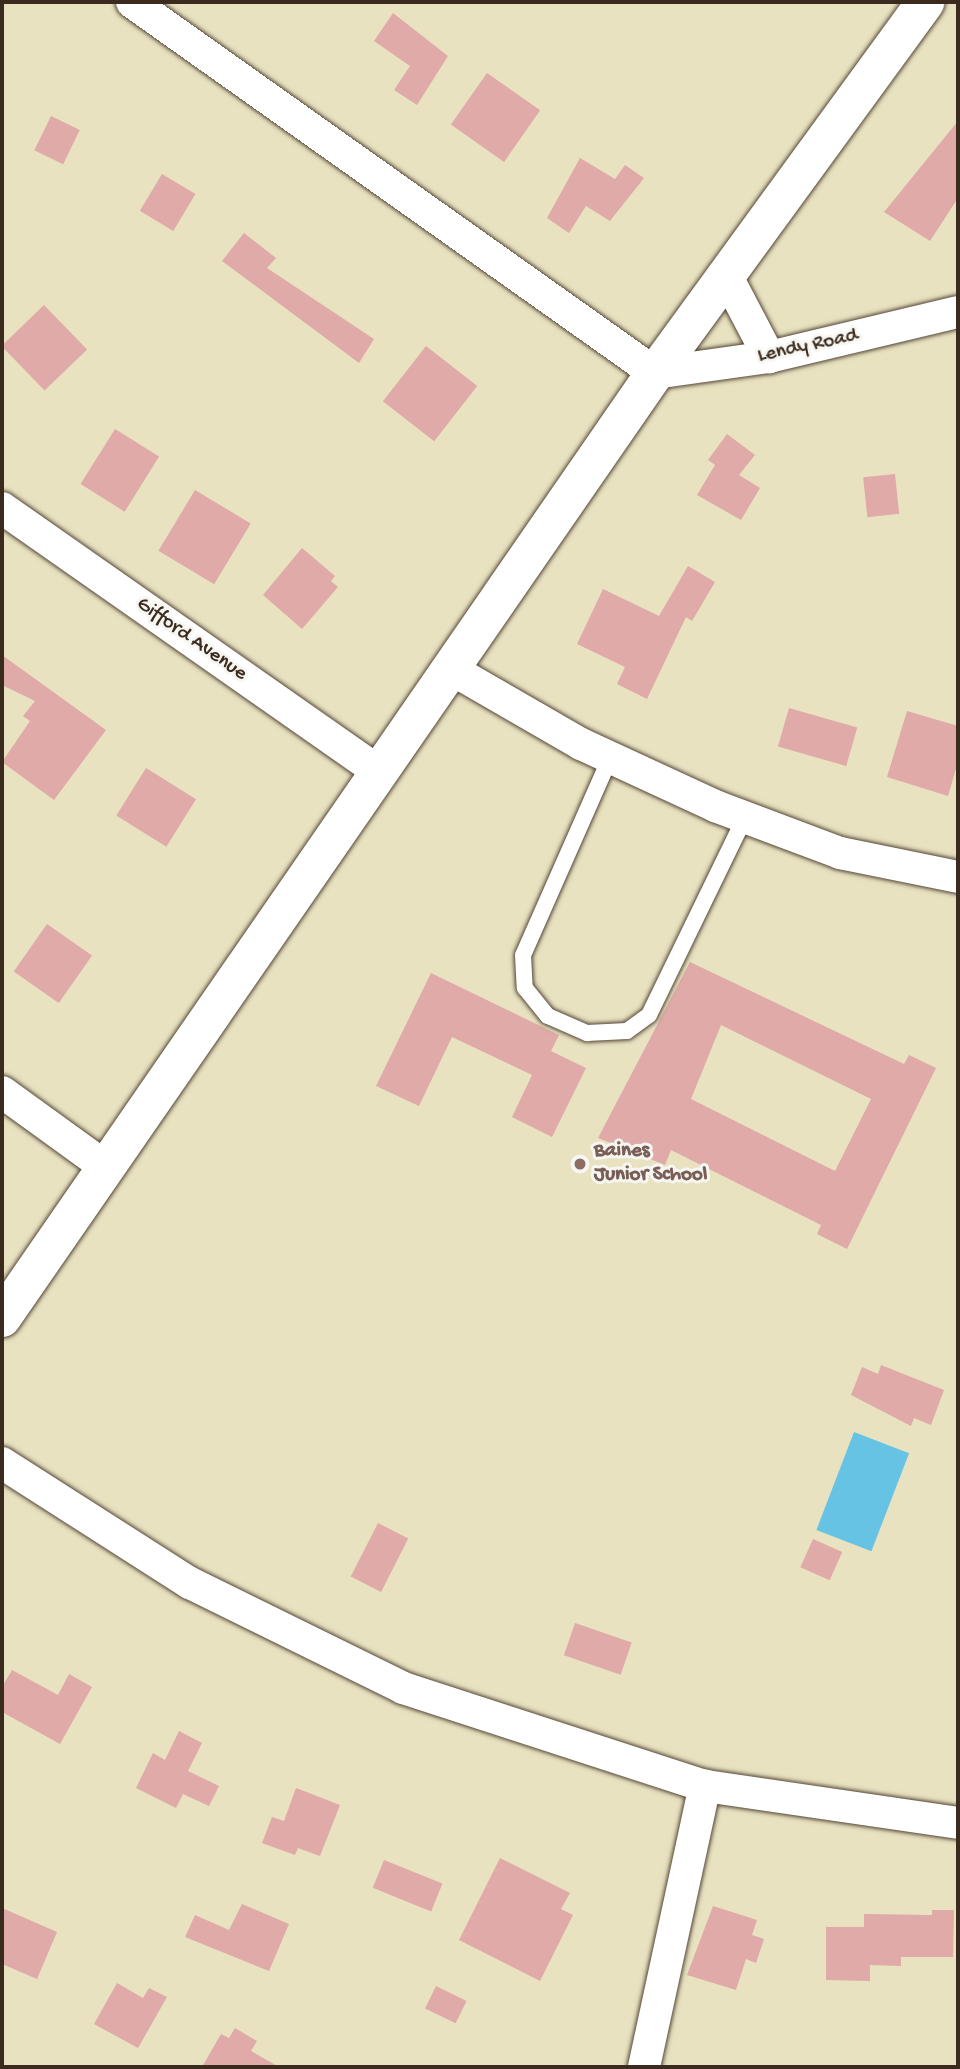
<!DOCTYPE html>
<html>
<head>
<meta charset="utf-8">
<style>
  body { margin:0 }
  #map { position:relative; width:960px; height:2069px; overflow:hidden; background:#e8e2c1; font-family:"Gochi Hand",sans-serif }
  div>[style] { position:absolute }
  .water>* { inset:0; background:#66c3e4; transform-origin:0 0 }
  .building>* { inset:0; background:#dfaaa7; transform-origin:0 0 }
  .roads { filter:drop-shadow(0 0 2px #554636) drop-shadow(0 0 2px #554636) }
  .lane>* { height:16px; margin:-8px; padding:0 8px; transform-origin:8px; border-radius:8px; background:#fff }
  .street>* { height:32px; margin:-16px; padding:0 16px; transform-origin:16px; border-radius:16px; background:#fff }
  .secondary>* { height:38px; margin:-19px; padding:0 19px; transform-origin:19px; border-radius:19px; background:#fff }
  .dots>* { width:19px; height:19px; translate:-50% -50%; box-sizing:border-box; border:4px solid #f6f6f2; border-radius:50% }
  span { translate:-50% -50%; white-space:nowrap; text-align:center; line-height:1.15; -webkit-text-stroke:6px #f6f6f2; paint-order:stroke }
  .street-label { font-size:21px; color:#3b2a1e }
  .education-label { font-size:21px; color:#785e54; font-weight:700 }
  .left { translate:0 -50%; text-align:left }
  .frame { position:absolute; inset:0; border:4px solid #3b2a1e; pointer-events:none }
</style>
</head>
<body>
<div id="map">
  <div class="water">
    <div style="left:854px;top:1432px;width:59px;height:105px;rotate:21deg"></div>
  </div>
  <div class="building">
    <div style="clip-path:polygon(393px 13px,448px 56px,417px 105px,394px 90px,410px 66px,374px 41px)"></div>
    <div style="left:487px;top:73px;width:65px;height:63px;rotate:35deg"></div>
    <div style="left:51px;top:116px;width:32px;height:38px;rotate:26deg"></div>
    <div style="clip-path:polygon(958px 121px,958px 198px,930px 241px,884px 212px)"></div>
    <div style="clip-path:polygon(580px 158px,615px 179px,625px 165px,644px 178px,610px 221px,586px 206px,569px 233px,547px 218px)"></div>
    <div style="left:162px;top:174px;width:39px;height:43px;rotate:31deg"></div>
    <div style="clip-path:polygon(244px 233px,276px 258px,267px 268px,374px 339px,359px 363px,222px 261px)"></div>
    <div style="left:44px;top:305px;width:62px;height:59px;rotate:46deg"></div>
    <div style="left:426px;top:346px;width:65px;height:70px;rotate:38deg"></div>
    <div style="left:115px;top:429px;width:52px;height:65px;rotate:32deg"></div>
    <div style="clip-path:polygon(727px 434px,755px 455px,739px 475px,760px 488px,741px 520px,697px 495px,715px 465px,708px 460px)"></div>
    <div style="left:895px;top:474px;width:40px;height:32px;rotate:84deg"></div>
    <div style="left:195px;top:490px;width:65px;height:71px;rotate:31deg"></div>
    <div style="clip-path:polygon(302px 548px,335px 576px,331px 581px,338px 587px,302px 629px,263px 595px)"></div>
    <div style="clip-path:polygon(688px 566px,715px 582px,692px 621px,686px 617px,647px 699px,617px 684px,625px 667px,577px 644px,603px 589px,659px 616px)"></div>
    <div style="clip-path:polygon(2px 655px,106px 730px,54px 800px,2px 762px,30px 721px,23px 716px,35px 701px,2px 685px)"></div>
    <div style="left:789px;top:708px;width:71px;height:40px;rotate:16deg"></div>
    <div style="clip-path:polygon(907px 711px,958px 726px,958px 762px,948px 796px,887px 777px)"></div>
    <div style="left:146px;top:768px;width:59px;height:56px;rotate:32deg"></div>
    <div style="left:47px;top:924px;width:55px;height:58px;rotate:35deg"></div>
    <div style="clip-path:polygon(evenodd,690px 962px,904px 1064px,909px 1055px,936px 1068px,847px 1249px,817px 1234px,821px 1225px,671px 1150px,665px 1165px,598px 1138px,690px 962px,721px 1025px,871px 1099px,835px 1171px,691px 1099px,721px 1025px)"></div>
    <div style="clip-path:polygon(431px 973px,559px 1035px,551px 1051px,586px 1068px,552px 1137px,512px 1117px,532px 1075px,452px 1037px,419px 1106px,376px 1086px)"></div>
    <div style="clip-path:polygon(881px 1365px,944px 1390px,931px 1425px,914px 1418px,911px 1426px,851px 1395px,862px 1367px,878px 1374px)"></div>
    <div style="left:378px;top:1523px;width:34px;height:60px;rotate:27deg"></div>
    <div style="left:813px;top:1539px;width:32px;height:31px;rotate:24deg"></div>
    <div style="left:575px;top:1623px;width:60px;height:34px;rotate:19deg"></div>
    <div style="clip-path:polygon(12px 1670px,58px 1695px,69px 1674px,92px 1687px,60px 1744px,2px 1712px,2px 1687px)"></div>
    <div style="clip-path:polygon(179px 1731px,202px 1743px,188px 1771px,219px 1786px,209px 1806px,183px 1794px,176px 1808px,136px 1788px,153px 1753px,165px 1760px)"></div>
    <div style="clip-path:polygon(296px 1788px,340px 1805px,320px 1856px,298px 1848px,295px 1855px,262px 1843px,272px 1817px,284px 1821px)"></div>
    <div style="clip-path:polygon(500px 1858px,570px 1893px,561px 1909px,573px 1915px,540px 1981px,459px 1940px)"></div>
    <div style="left:384px;top:1860px;width:63px;height:30px;rotate:22deg"></div>
    <div style="clip-path:polygon(242px 1904px,289px 1924px,269px 1971px,185px 1937px,195px 1915px,229px 1930px)"></div>
    <div style="clip-path:polygon(713px 1906px,757px 1920px,752px 1935px,764px 1939px,756px 1963px,746px 1959px,736px 1990px,687px 1975px)"></div>
    <div style="clip-path:polygon(2px 1908px,57px 1932px,37px 1979px,2px 1964px)"></div>
    <div style="clip-path:polygon(932px 1910px,954px 1910px,953px 1957px,901px 1957px,901px 1966px,870px 1965px,870px 1981px,826px 1980px,826px 1927px,864px 1927px,864px 1914px,932px 1915px)"></div>
    <div style="clip-path:polygon(117px 1983px,143px 1998px,149px 1988px,167px 1997px,138px 2048px,94px 2024px)"></div>
    <div style="left:436px;top:1986px;width:34px;height:25px;rotate:26deg"></div>
    <div style="clip-path:polygon(235px 2028px,257px 2041px,251px 2051px,279px 2067px,202px 2067px,221px 2034px,229px 2038px)"></div>
  </div>
  <div class="roads">
    <div class="lane">
      <div style="left:610px;top:758px;width:215px;rotate:113.8deg"></div>
      <div style="left:523px;top:955px;width:33px;rotate:87deg"></div>
      <div style="left:525px;top:988px;width:36px;rotate:51deg"></div>
      <div style="left:548px;top:1016px;width:43px;rotate:23.6deg"></div>
      <div style="left:587px;top:1033px;width:40px;rotate:-2.9deg"></div>
      <div style="left:627px;top:1031px;width:27px;rotate:-36deg"></div>
      <div style="left:649px;top:1015px;width:220px;rotate:-64.1deg"></div>
    </div>
    <div class="street">
      <div style="left:132px;top:2px;width:641px;rotate:35.35deg"></div>
      <div style="left:655px;top:373px;width:115px;rotate:-8deg"></div>
      <div style="left:769px;top:357px;width:194px;rotate:-13.4deg"></div>
      <div style="left:726px;top:275px;width:93px;rotate:62.3deg"></div>
      <div style="left:2px;top:508px;width:462px;rotate:35deg"></div>
      <div style="left:451px;top:669px;width:150px;rotate:30deg"></div>
      <div style="left:581px;top:744px;width:148px;rotate:24.8deg"></div>
      <div style="left:715px;top:806px;width:134px;rotate:20.6deg"></div>
      <div style="left:840px;top:853px;width:120px;rotate:11.5deg"></div>
      <div style="left:2px;top:1092px;width:130px;rotate:35.9deg"></div>
      <div style="left:2px;top:1463px;width:223px;rotate:32.6deg"></div>
      <div style="left:190px;top:1583px;width:237px;rotate:26.2deg"></div>
      <div style="left:403px;top:1688px;width:318px;rotate:18deg"></div>
      <div style="left:705px;top:1786px;width:256px;rotate:8.3deg"></div>
      <div style="left:644px;top:2067px;width:288px;rotate:-77.8deg"></div>
    </div>
    <div class="secondary">
      <div style="left:2px;top:1318px;width:1149px;rotate:-55.36deg"></div>
      <div style="left:655px;top:373px;width:459px;rotate:-53.9deg"></div>
    </div>
  </div>
  <div class="dots">
    <div style="left:580px;top:1164px;background:#8d6e63"></div>
  </div>
  <div class="street-label">
    <span style="left:808px;top:347px;rotate:-12deg">Lendy Road</span>
    <span style="left:191px;top:640px;rotate:35deg">Gifford Avenue</span>
  </div>
  <div class="education-label">
    <span class="left" style="left:594px;top:1164px">Baines<br>Junior School</span>
  </div>
  <div class="frame"></div>
</div>
</body>
</html>
